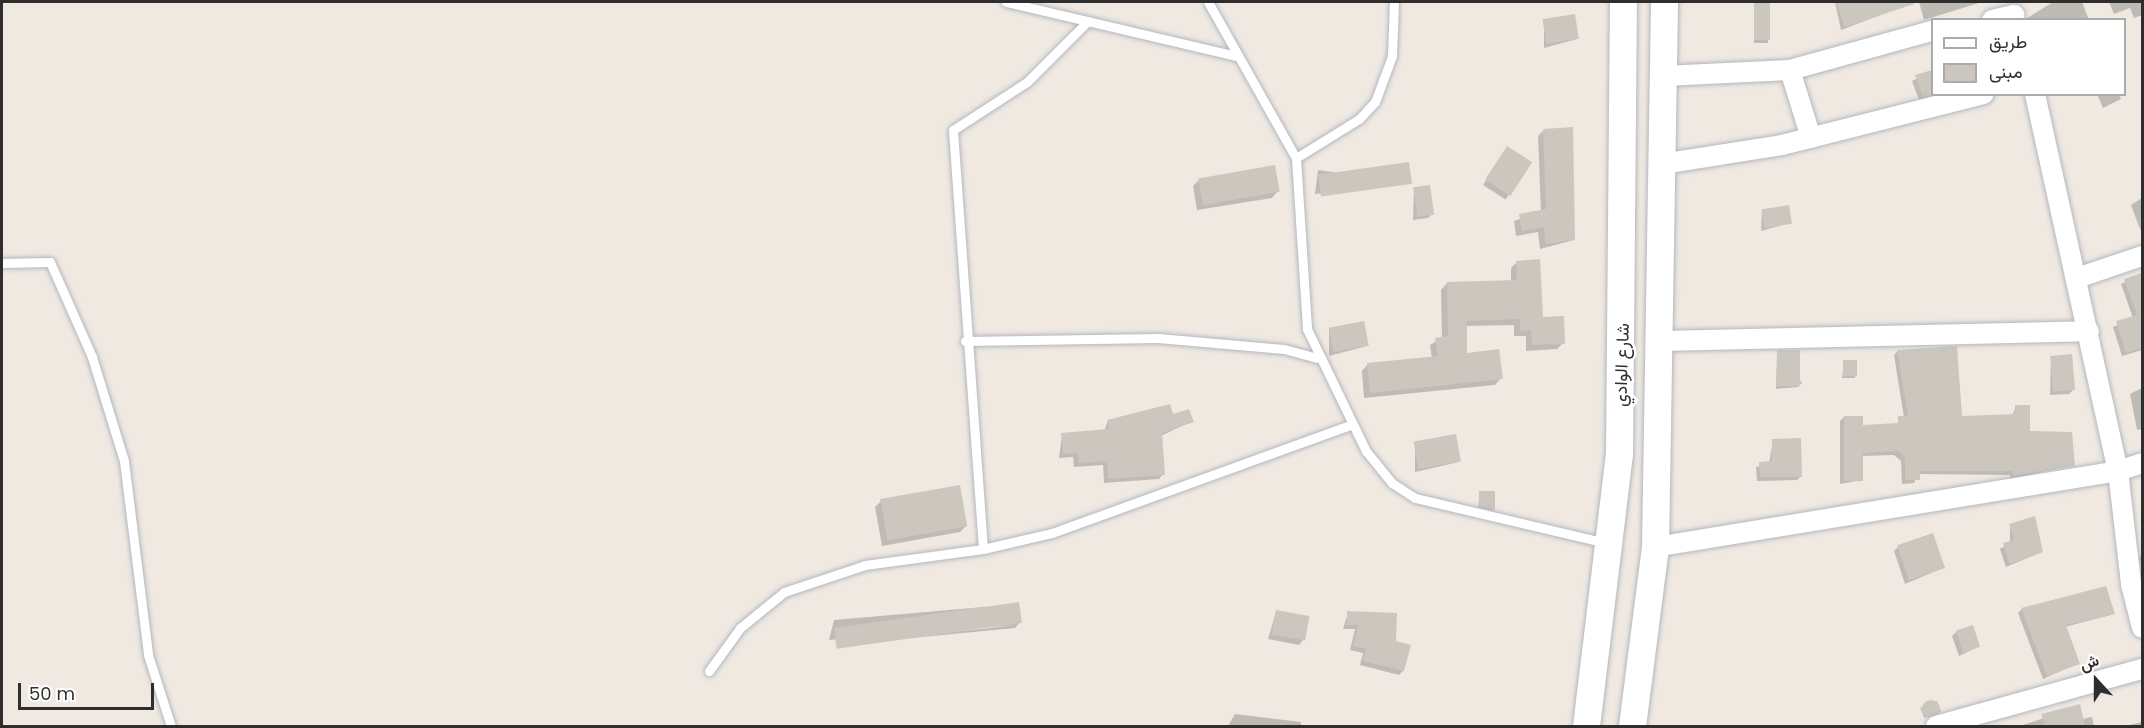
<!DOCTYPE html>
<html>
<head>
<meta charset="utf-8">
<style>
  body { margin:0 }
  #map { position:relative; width:2144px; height:728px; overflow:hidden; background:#efe9e1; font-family:Poppins,Vazirmatn,sans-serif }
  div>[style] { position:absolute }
  .shadow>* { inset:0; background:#0003; transform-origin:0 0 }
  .building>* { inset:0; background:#cbc7bf; transform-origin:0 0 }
  .round { border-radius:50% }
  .roads { filter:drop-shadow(0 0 2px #b4b7c1) drop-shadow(0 0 2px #b4b7c1) }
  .lane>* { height:9px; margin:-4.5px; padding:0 4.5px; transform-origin:4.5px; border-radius:4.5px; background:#fff }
  .street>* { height:20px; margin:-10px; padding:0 10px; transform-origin:10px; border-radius:10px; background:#fff }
  .secondary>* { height:27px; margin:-13.5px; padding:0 13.5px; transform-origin:13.5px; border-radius:13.5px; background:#fff }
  span { translate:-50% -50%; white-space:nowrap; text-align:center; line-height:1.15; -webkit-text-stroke:5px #fff; paint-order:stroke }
  .street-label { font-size:18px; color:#2e2e2e }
  .frame { position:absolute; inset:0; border:3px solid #2e2e2e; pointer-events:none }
  .legend { position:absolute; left:1931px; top:18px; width:195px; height:78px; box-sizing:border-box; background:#fff; border:2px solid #ababab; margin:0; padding:8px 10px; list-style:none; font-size:18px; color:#2e2e2e }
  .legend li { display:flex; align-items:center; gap:12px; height:30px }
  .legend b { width:30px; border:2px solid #ababab }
  .north { position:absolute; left:2066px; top:650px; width:60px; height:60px; -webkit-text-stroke:4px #fff; paint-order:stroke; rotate:339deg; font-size:16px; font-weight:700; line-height:24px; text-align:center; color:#2e2e2e }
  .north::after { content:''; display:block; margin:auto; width:21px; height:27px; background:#2e2e2e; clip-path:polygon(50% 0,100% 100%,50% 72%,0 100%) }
  .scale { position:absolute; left:18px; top:683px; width:136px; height:27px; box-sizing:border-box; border:3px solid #2e2e2e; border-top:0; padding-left:8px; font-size:18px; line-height:21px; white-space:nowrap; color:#2e2e2e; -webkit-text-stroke:4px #fff; paint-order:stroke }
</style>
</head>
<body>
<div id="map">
  <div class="shadow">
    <div style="left:1754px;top:2px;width:14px;height:41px"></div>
    <div style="clip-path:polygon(1835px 2px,1899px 2px,1901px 7px,1841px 30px)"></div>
    <div style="clip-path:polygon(1919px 2px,1982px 2px,1924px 20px)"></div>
    <div style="clip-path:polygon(2053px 2px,2082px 2px,2089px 20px,2024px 20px)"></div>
    <div style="clip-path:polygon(2109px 2px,2142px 2px,2142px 15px,2134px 18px,2130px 8px,2114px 14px)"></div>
    <div style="clip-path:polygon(1544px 21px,1577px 39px,1544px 48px)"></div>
    <div style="clip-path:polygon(1932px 71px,1932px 94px,1939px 94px,1919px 100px,1912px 81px)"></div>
    <div style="clip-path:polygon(2097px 94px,2119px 94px,2121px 99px,2103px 108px)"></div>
    <div style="clip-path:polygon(1544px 130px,1574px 240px,1540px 249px,1538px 232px,1516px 236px,1514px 221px,1541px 212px,1538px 136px)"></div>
    <div style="left:1507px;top:148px;width:27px;height:44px;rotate:33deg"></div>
    <div style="clip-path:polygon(1318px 170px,1411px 183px,1315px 194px)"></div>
    <div style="clip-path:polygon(1199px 180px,1278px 191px,1272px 198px,1197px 210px,1193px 186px)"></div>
    <div style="clip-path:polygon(1414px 188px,1432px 214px,1428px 218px,1413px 220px)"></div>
    <div style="clip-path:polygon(2142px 198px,2142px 229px,2140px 229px,2131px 205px)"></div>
    <div style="clip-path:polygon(1762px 211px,1790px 223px,1761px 231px)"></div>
    <div style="clip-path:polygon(1517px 262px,1542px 319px,1563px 343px,1557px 349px,1526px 351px,1526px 336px,1514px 336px,1514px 325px,1465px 326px,1466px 354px,1501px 378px,1495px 385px,1364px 398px,1362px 371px,1368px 364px,1432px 358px,1430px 345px,1442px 338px,1441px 290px,1447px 283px,1511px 282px,1511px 268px)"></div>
    <div style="clip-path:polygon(2142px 274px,2142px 350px,2122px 356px,2113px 327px,2133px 318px,2121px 284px)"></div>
    <div style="clip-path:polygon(1329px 329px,1367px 346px,1329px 356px)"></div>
    <div style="clip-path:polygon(1898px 351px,1960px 418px,2012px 416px,2016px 406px,2028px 432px,2074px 465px,2010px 479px,2010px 475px,1918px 474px,1914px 483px,1902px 484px,1901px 461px,1894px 455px,1862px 456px,1862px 480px,1840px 484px,1840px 421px,1844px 417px,1862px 426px,1895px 425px,1904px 418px,1894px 355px)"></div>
    <div style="clip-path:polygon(1777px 352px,1802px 383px,1798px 387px,1776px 389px)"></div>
    <div style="clip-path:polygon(2051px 357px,2073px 390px,2069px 394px,2050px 395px)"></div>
    <div style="clip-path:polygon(1844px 362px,1856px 376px,1854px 378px,1842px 378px)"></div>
    <div style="clip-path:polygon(2142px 388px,2142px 429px,2137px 430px,2130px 394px)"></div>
    <div style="clip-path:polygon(1172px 416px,1192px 421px,1161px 436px,1163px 474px,1159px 479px,1104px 483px,1103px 465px,1074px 467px,1073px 457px,1059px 458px,1062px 435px,1104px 431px,1108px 421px)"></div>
    <div style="clip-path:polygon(1773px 441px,1801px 476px,1797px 480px,1757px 481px,1756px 467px,1769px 463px)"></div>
    <div style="clip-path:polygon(1415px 443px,1459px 462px,1415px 472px)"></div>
    <div style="clip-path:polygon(1480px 492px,1493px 509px,1492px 511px,1478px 507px)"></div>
    <div style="clip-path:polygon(881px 501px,966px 526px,960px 532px,882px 546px,875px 507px)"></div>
    <div style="clip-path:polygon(2010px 526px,2042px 552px,2006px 567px,2000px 549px,2010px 543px)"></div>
    <div style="clip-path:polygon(1898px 547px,1943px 568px,1905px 584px,1894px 551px)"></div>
    <div style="clip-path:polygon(2142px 555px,2142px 566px,2139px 558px)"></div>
    <div style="clip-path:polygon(1018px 604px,1020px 622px,1015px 628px,829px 646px,1016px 625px,829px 640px,834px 620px)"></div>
    <div style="clip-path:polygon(2022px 609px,2114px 614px,2065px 627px,2078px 663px,2043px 679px,2018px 613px)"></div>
    <div style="clip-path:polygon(1276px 612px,1303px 640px,1299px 645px,1268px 639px)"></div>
    <div style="clip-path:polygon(1348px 613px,1394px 643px,1403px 671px,1399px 675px,1360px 665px,1363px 653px,1350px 650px,1355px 629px,1343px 629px)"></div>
    <div style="clip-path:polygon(1956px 632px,1978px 647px,1959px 656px,1952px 636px)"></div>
    <div style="left:1937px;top:701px;width:11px;height:18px;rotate:68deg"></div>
    <div style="clip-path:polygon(2079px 706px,2082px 719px,2092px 717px,2094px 726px,2020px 726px)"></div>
    <div style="clip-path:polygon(1235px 714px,1301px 722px,1301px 726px,1228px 726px)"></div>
    <div style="clip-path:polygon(2142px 722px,2142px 726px,2125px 726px)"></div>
  </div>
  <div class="building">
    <div style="left:1754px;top:2px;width:16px;height:38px"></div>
    <div style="clip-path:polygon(1836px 2px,1913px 2px,1914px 4px,1845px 27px)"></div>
    <div style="left:1575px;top:14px;width:25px;height:33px;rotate:81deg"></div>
    <div style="clip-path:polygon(1932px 70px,1932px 95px,1923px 97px,1915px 75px)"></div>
    <div style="clip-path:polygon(1573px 127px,1575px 240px,1545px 244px,1544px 227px,1522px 231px,1519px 214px,1546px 209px,1543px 129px)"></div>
    <div style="left:1507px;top:146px;width:30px;height:40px;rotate:33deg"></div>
    <div style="left:1409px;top:162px;width:22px;height:92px;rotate:82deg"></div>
    <div style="left:1275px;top:165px;width:27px;height:78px;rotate:80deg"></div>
    <div style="left:1430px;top:185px;width:30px;height:17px;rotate:82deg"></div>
    <div style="left:1789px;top:205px;width:19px;height:28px;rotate:81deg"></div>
    <div style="clip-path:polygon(1540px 259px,1543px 317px,1564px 316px,1565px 344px,1532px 345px,1531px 330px,1520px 331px,1520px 319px,1467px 321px,1467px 353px,1499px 349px,1503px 379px,1370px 393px,1367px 363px,1438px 356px,1435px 338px,1448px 336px,1447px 282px,1517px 280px,1516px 261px)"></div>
    <div style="clip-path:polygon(2142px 273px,2142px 348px,2126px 353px,2116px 321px,2137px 315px,2124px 279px)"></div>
    <div style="left:1364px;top:321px;width:25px;height:36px;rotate:79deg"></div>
    <div style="clip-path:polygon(1957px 346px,1962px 416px,2015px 414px,2015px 405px,2030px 405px,2030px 431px,2072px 432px,2075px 466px,2013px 476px,2013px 471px,1920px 471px,1920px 480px,1905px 480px,1905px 457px,1898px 451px,1863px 453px,1863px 481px,1844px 481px,1844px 416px,1863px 416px,1863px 425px,1898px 423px,1898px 416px,1908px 416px,1897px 350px)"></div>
    <div style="left:1777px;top:350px;width:23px;height:36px"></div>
    <div style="left:2072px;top:354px;width:36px;height:22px;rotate:85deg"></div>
    <div style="left:1857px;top:360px;width:16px;height:14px;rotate:90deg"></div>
    <div style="clip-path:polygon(1170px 404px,1173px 414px,1189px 409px,1194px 422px,1162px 433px,1165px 475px,1108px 479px,1107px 461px,1079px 463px,1078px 453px,1063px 454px,1061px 433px,1109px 429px,1107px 420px)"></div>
    <div style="left:1456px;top:434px;width:28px;height:43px;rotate:80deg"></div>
    <div style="clip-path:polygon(1801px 438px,1802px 477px,1760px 477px,1759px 462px,1772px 461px,1772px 439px)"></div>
    <div style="left:960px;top:485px;width:42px;height:81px;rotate:80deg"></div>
    <div style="clip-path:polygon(1479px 491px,1495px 491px,1495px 510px,1479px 506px)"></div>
    <div style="clip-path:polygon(2035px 516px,2043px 552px,2010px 564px,2003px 543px,2014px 540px,2009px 524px)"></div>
    <div style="left:1933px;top:533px;width:37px;height:38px;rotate:71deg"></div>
    <div style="clip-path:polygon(2106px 586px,2115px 614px,2066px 625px,2080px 664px,2047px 676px,2021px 608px)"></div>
    <div style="left:1019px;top:602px;width:21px;height:187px;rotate:82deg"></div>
    <div style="left:1276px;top:610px;width:34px;height:25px;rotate:10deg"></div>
    <div style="clip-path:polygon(1347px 611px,1397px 613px,1396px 641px,1411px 645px,1404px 671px,1363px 661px,1366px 649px,1353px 646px,1358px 625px,1347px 625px)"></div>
    <div style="left:1973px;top:625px;width:23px;height:18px;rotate:72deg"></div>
    <div class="round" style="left:1922px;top:700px;width:18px;height:18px"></div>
    <div style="clip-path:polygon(2080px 704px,2085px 726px,2045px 726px,2041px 714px)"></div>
  </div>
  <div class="roads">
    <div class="lane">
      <div style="left:1006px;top:2px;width:237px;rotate:13.2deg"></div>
      <div style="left:1208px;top:2px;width:179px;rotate:60.6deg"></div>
      <div style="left:1296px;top:158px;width:171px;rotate:86.3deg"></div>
      <div style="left:1307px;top:329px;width:136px;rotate:64.2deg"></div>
      <div style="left:1366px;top:451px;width:41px;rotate:50.9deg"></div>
      <div style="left:1392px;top:483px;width:27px;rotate:33deg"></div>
      <div style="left:1415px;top:498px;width:197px;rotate:13.2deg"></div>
      <div style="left:1296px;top:158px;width:74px;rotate:-31.8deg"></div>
      <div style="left:1359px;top:119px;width:23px;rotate:-47deg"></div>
      <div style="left:1375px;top:102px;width:49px;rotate:-69.7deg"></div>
      <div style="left:1392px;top:56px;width:54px;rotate:-87.9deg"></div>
      <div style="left:2px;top:263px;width:48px;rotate:-1.2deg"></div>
      <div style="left:50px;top:262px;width:104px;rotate:66.1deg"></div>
      <div style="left:92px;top:357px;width:109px;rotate:72.9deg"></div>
      <div style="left:124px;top:461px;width:195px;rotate:82.9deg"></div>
      <div style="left:148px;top:655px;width:75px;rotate:72.1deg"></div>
      <div style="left:965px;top:341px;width:193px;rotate:-0.9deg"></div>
      <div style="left:1158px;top:338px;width:126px;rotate:5deg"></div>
      <div style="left:1284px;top:349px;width:34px;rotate:15deg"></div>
      <div style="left:983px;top:549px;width:420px;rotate:-94.1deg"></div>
      <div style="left:953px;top:130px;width:88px;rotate:-33deg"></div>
      <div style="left:1027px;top:82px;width:86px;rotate:-45deg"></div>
      <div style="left:709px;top:671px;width:53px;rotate:-54.2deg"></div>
      <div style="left:740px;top:628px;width:57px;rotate:-39.3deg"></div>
      <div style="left:784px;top:592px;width:85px;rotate:-18.4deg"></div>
      <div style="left:865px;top:565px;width:119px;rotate:-7.7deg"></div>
      <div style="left:983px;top:549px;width:71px;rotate:-13.1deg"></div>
      <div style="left:1052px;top:533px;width:317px;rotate:-19.9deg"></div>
    </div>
    <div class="street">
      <div style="left:1992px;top:20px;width:23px;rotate:-13deg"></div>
      <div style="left:1790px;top:70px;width:71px;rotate:72.8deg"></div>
      <div style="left:1663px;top:76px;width:127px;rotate:-2.7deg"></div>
      <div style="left:1790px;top:70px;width:147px;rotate:-15.4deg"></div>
      <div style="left:2035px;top:94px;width:386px;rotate:77.6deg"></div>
      <div style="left:2118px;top:471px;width:114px;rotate:83.4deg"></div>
      <div style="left:2131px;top:584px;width:45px;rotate:76deg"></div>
      <div style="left:1662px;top:164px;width:121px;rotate:-9deg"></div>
      <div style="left:1782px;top:145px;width:208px;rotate:-14.2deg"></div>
      <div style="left:2077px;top:278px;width:69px;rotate:-18.7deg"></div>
      <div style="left:1660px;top:341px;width:429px;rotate:-1.3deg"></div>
      <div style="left:1655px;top:547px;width:469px;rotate:-9.3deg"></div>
      <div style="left:2118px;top:471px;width:25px;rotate:-18deg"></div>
      <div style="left:1936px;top:726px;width:214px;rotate:-15.5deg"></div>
    </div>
    <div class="secondary">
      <div style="left:1586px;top:726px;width:274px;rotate:-83.1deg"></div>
      <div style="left:1619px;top:454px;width:452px;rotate:-89.5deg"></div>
      <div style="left:1632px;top:726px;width:180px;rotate:-82.7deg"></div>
      <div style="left:1655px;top:547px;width:545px;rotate:-89.05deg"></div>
    </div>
  </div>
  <div class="street-label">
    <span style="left:1622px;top:365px;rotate:-88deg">شارع الوادي</span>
  </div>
  <div class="frame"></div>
  <ul class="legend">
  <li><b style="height:8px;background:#fff"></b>طريق</li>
  <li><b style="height:16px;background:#cbc7bf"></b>مبنى</li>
  </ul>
  <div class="north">ش</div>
  <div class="scale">50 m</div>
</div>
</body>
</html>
